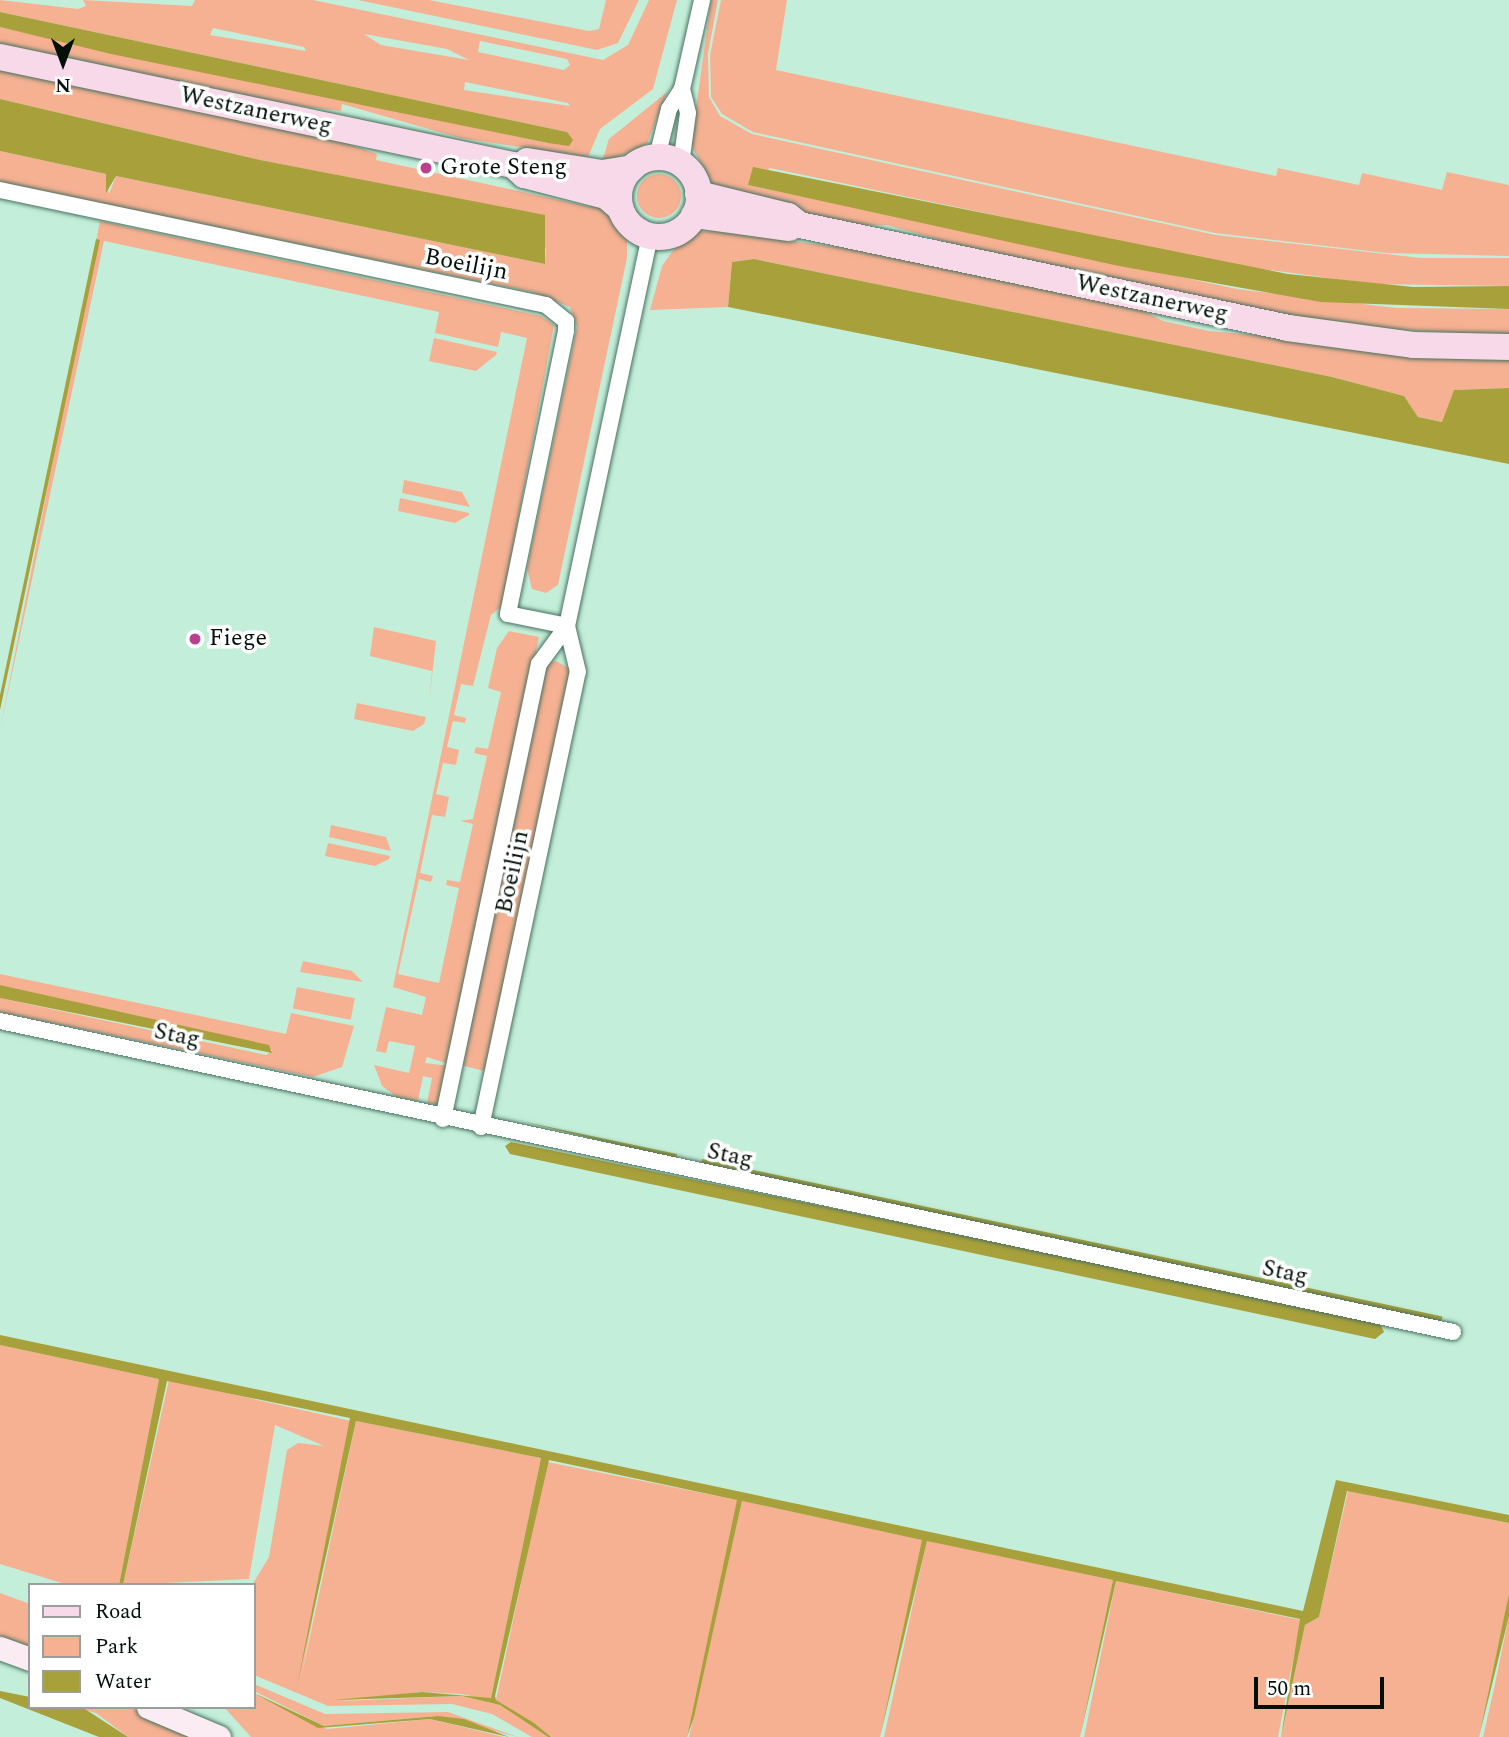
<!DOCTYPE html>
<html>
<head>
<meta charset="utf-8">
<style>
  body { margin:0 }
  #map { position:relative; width:1509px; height:1737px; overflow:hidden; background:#c3efda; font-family:Spectral,serif }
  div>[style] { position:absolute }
  .green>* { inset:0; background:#f6b193; transform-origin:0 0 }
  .round { border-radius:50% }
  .water>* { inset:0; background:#a8a03a; transform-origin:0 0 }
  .roads { filter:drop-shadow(0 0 2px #49715f) drop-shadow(0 0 2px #49715f) }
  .street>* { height:16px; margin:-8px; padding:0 8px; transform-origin:8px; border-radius:8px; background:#fff }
  .secondary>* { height:23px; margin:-11.5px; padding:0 11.5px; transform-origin:11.5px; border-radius:11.5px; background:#fbecf4 }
  .primary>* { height:26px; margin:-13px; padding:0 13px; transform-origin:13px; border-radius:13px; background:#f7d9e9 }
  .primary>.ring { margin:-13px; padding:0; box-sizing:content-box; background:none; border:26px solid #f7d9e9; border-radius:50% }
  .dots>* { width:19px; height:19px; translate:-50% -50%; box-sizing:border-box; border:4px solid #fff; border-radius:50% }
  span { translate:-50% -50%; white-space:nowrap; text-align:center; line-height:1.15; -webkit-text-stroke:7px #fff; paint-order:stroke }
  .street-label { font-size:24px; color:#021009 }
  .poi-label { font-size:24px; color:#021009 }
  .left { translate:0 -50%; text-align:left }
  .legend { position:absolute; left:28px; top:1583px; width:228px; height:126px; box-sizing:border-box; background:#fff; border:2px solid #9a9f9d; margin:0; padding:9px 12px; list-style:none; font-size:21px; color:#021009 }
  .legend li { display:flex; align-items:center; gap:14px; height:35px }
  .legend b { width:35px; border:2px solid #9a9f9d }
  .north { position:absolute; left:28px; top:28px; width:70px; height:70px; -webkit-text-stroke:5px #fff; paint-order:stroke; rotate:180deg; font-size:19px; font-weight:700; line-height:28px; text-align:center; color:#021009 }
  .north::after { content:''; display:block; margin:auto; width:24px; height:32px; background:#021009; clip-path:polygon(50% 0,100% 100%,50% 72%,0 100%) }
  .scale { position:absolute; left:1254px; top:1677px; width:130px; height:32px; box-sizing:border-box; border:4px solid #021009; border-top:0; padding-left:9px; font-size:21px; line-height:24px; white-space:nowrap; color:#021009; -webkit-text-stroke:5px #fff; paint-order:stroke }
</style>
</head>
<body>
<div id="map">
  <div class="green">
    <div style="clip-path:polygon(evenodd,0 0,78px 9px,86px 6px,83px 0,192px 6px,195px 0,313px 0,603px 60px,628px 45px,649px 0,677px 0,653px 89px,600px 129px,588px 157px,460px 138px,342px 104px,341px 111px,269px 103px,0 47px,0 27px,548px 143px,567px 132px,0 12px,0 0,213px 28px,304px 47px,306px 51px,210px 35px,213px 28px,0 0,364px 34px,447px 49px,469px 60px,381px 45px,364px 34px,0 0,480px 41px,567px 59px,570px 65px,564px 70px,478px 52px,480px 41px,0 0,465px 82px,568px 103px,570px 106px,464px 90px,465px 82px)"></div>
    <div style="clip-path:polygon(358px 0,429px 0,589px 31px,599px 29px,606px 0,639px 0,618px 43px,597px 50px)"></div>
    <div style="clip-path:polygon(711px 0,718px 0,708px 54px,709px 97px,720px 116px,752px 134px,1216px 235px,1421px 258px,1509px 258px,1509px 286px,1373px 284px,1232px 265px,770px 168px,748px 185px,1237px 289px,1396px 308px,1509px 309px,1509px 337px,1331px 325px,995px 256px,887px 225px,844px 225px,713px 185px,691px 145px)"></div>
    <div style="clip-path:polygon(721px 0,787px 0,776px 70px,1276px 176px,1278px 168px,1359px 185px,1362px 173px,1442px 190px,1447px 172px,1509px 185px,1509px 256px,1386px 253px,1215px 233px,753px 132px,722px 114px,711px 97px,710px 55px)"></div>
    <div style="clip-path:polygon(0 67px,320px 134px,377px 154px,376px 160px,591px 207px,594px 198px,614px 214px,627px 240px,627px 258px,558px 585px,546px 593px,532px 589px,527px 568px,577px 327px,570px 307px,532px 292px,0 183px,0 151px,106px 174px,109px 194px,116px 176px,545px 264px,546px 249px,515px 210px,260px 160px,0 99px)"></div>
    <div style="clip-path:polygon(667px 92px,647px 144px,601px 165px,609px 139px)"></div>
    <div class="round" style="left:637px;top:174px;width:44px;height:44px"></div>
    <div style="clip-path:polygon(100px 221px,541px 316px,554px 325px,502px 606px,491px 615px,473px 686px,461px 684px,454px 715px,466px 718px,465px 723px,453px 721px,447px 747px,459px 750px,456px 765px,443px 763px,436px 794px,449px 797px,445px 817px,432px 815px,420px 873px,433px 876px,431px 882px,419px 879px,398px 974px,439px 983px,459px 888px,446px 885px,447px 880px,460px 882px,473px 824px,460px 821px,473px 819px,487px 756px,474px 753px,476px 747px,488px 749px,501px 692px,488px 688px,497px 648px,509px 631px,539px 637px,449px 1064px,427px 1057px,425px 1063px,449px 1066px,441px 1105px,427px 1103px,432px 1078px,423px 1076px,418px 1101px,397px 1097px,382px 1086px,374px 1065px,409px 1073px,415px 1046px,389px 1041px,386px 1053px,376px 1051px,386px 1007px,422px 1015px,426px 997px,393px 987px,527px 338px,501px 332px,498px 347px,435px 333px,439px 312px,104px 241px,0 730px)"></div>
    <div style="clip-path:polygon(717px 231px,868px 251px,1132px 305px,1163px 321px,1209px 331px,1509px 358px,1509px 388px,1454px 390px,1443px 422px,1418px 417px,1404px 396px,1332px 377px,754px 259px,732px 262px,728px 307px,650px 310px,662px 266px,674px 249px,694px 232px)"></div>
    <div style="clip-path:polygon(434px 338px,497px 352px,496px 355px,476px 371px,429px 361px)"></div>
    <div style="clip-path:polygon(404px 480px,462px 492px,470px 507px,402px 493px)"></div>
    <div style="clip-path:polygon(400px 498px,469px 513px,469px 515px,455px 523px,398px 511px)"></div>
    <div style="clip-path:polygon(374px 627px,436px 641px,429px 703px,432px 671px,370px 656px)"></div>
    <div style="clip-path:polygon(556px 661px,572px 670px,489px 1072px,460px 1065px,546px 664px)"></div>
    <div style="clip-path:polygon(357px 703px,426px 717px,424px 724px,413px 731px,354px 719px)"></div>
    <div style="clip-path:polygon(331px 825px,386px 837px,391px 851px,329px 837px)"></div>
    <div style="clip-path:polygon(328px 843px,390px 856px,389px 859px,375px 866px,325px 856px)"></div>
    <div style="clip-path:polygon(303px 961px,352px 971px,363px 982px,300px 972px)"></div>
    <div style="clip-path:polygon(0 974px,286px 1034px,291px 1013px,354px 1026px,342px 1067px,313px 1077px,0 1012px,0 998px,266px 1055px,273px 1050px,0 985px)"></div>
    <div style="left:297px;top:987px;width:59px;height:22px;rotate:11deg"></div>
    <div style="clip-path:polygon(0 1345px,159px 1379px,119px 1585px,68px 1585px,0 1564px)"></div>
    <div style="clip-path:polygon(169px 1380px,351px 1421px,300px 1683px,356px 1421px,541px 1458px,491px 1698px,489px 1700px,461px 1694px,422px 1692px,339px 1701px,462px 1696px,500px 1705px,548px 1737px,532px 1737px,492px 1714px,452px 1704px,328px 1706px,254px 1675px,252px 1585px,269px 1557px,287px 1450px,298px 1443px,324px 1446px,275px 1425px,249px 1579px,123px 1585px)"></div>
    <div style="clip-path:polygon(547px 1462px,738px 1500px,687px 1737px,551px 1737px,496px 1700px)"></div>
    <div style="clip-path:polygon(1348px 1491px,1509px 1523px,1509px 1594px,1479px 1737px,1281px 1737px,1305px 1625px,1319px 1617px)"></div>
    <div style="clip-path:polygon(742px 1501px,923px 1540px,880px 1737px,689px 1737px)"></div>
    <div style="clip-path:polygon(927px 1540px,1113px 1580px,1080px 1737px,884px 1737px)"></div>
    <div style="clip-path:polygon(1116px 1581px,1301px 1620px,1278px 1737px,1084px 1737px)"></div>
    <div style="clip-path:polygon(0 1593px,30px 1604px,30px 1651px,0 1641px)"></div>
    <div style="clip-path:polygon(1509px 1616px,1509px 1737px,1483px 1737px,1495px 1684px)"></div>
    <div style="clip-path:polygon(254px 1684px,325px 1714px,448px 1712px,518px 1737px,438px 1716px,324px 1726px,254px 1691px)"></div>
    <div style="clip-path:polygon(254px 1693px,327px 1729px,430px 1719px,504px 1737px,251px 1737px,224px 1707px,254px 1707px)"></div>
    <div style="clip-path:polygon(75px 1707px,130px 1707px,200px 1737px,128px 1737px,96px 1713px)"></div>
  </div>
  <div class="water">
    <div style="clip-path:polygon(0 12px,567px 132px,573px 140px,569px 146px,548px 143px,111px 54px,0 27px)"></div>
    <div style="clip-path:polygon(0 99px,260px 160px,545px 215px,545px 264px,116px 176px,106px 193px,106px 174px,0 151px)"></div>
    <div style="clip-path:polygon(753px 167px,1288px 274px,1413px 287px,1509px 286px,1509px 309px,1321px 302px,1119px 266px,748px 185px)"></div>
    <div style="clip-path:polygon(96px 239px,100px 240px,0 710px,0 695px)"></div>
    <div style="clip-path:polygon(754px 259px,1332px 377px,1404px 396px,1418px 417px,1442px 422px,1454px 390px,1509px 388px,1509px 464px,728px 307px,732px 262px)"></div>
    <div style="clip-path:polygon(0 985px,269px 1045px,272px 1053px,0 998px)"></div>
    <div style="clip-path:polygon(525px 1122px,677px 1154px,676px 1159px)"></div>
    <div style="clip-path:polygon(511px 1142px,1379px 1321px,1384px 1332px,1375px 1339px,510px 1154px,505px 1146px)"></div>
    <div style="left:702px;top:1159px;width:757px;height:6px;rotate:12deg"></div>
    <div style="clip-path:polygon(0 1335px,1303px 1611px,1336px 1480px,1509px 1515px,1509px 1523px,1347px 1491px,1319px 1617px,1305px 1625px,1281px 1737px,1300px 1619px,1116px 1581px,1080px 1737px,1113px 1580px,927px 1541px,880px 1737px,922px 1540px,742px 1501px,694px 1717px,687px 1737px,737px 1500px,549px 1460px,495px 1696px,496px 1700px,534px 1723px,551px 1737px,548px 1737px,500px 1705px,462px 1696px,334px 1700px,422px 1692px,491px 1698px,541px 1458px,356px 1421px,297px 1686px,350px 1418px,167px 1381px,123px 1585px,119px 1585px,159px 1379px,0 1345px)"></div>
    <div style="clip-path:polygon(1509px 1594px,1509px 1616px,1479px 1737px,1504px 1617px)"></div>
    <div style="clip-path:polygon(0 1691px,30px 1697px,30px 1707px,85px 1709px,128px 1737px,99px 1737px,0 1698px)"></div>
    <div style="clip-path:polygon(254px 1693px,324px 1726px,438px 1716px,464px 1719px,509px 1737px,430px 1719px,318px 1728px)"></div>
  </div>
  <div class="roads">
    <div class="street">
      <div style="left:657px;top:157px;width:49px;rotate:-76deg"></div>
      <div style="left:669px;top:109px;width:24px;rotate:-57deg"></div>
      <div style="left:682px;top:89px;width:91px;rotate:-77.3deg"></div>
      <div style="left:681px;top:164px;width:51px;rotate:-82.2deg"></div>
      <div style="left:688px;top:113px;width:25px;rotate:-104deg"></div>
      <div style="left:0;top:190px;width:558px;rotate:11.89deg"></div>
      <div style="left:546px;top:305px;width:26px;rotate:39deg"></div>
      <div style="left:566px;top:321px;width:10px;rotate:90deg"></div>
      <div style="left:566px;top:331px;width:289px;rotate:101.6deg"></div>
      <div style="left:508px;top:614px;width:60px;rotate:11.5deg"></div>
      <div style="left:0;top:1021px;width:1486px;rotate:12.08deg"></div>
      <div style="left:443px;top:1119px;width:465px;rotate:-78.1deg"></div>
      <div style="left:539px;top:664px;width:47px;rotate:-53.6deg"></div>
      <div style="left:567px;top:626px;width:400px;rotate:-78deg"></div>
      <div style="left:481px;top:1127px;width:465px;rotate:-78deg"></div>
      <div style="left:578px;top:672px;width:47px;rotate:-103.4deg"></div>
    </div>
    <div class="secondary">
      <div style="left:0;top:1648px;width:32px;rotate:20deg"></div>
      <div style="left:148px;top:1707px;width:77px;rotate:22.9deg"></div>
    </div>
    <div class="primary">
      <div style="left:0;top:57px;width:524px;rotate:11.89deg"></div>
      <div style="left:513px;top:165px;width:15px;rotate:42deg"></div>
      <div style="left:524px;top:175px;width:85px;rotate:14.4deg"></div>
      <div style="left:606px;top:196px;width:18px;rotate:41deg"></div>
      <div class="ring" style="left:619px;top:157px;width:54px;height:54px"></div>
      <div style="left:527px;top:161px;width:76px;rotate:9.1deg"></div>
      <div style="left:602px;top:173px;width:30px;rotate:-9deg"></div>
      <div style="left:698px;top:194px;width:93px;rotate:13.7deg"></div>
      <div style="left:788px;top:216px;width:15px;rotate:37deg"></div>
      <div style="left:800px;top:225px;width:499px;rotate:11.9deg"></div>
      <div style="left:1288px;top:328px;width:126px;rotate:7.7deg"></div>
      <div style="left:1413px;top:345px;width:96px;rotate:1.2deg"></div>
      <div style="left:694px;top:215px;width:96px;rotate:7.8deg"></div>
    </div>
  </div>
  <div class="dots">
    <div style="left:426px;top:168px;background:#bc4090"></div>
    <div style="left:195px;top:639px;background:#bc4090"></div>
  </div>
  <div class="street-label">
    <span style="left:256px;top:111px;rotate:12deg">Westzanerweg</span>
    <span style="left:466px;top:265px;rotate:11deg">Boeilijn</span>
    <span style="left:1152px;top:299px;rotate:12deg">Westzanerweg</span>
    <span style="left:513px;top:872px;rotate:-78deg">Boeilijn</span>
    <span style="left:177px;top:1036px;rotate:12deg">Stag</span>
    <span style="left:730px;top:1156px;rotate:12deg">Stag</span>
    <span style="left:1285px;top:1273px;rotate:12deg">Stag</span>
  </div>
  <div class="poi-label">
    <span class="left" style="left:440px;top:168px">Grote Steng</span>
    <span class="left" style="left:209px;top:639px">Fiege</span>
  </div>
  <ul class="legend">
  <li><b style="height:9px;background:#f7d9e9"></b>Road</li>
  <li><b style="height:19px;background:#f6b193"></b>Park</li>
  <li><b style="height:19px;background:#a8a03a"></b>Water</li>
  </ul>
  <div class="north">N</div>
  <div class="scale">50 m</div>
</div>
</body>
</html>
